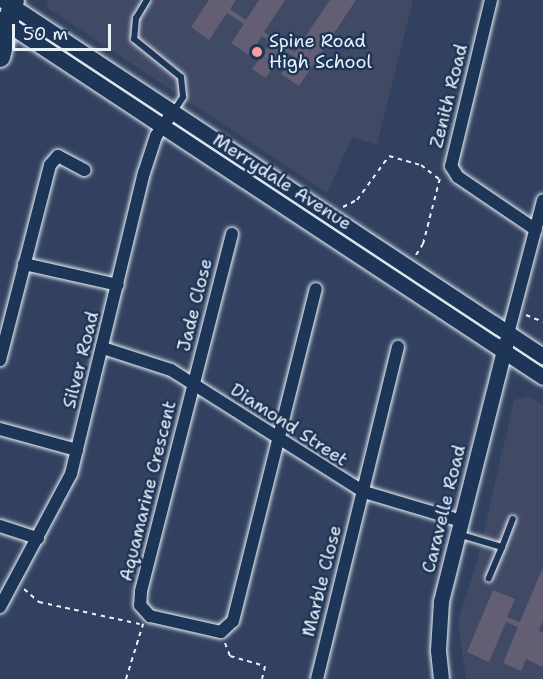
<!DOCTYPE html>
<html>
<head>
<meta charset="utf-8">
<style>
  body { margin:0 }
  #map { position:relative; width:543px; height:679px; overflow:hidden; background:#32415f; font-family:"Shantell Sans",sans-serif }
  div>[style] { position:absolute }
  .built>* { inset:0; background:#414a65 }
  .building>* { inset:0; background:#635e73 }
  .path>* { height:2px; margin-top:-1px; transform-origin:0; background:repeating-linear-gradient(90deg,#e8f1f8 0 4.5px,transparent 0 9px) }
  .roads { filter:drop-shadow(0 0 2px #e8f1f8) drop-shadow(0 0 2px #e8f1f8) }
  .service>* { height:6px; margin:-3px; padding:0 3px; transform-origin:3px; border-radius:3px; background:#1d3557 }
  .minor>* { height:12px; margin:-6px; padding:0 6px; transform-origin:6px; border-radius:6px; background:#1d3557 }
  .tertiary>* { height:15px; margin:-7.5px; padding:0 7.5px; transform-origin:7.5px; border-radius:7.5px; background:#1d3557 }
  .primary>* { height:20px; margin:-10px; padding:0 10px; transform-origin:10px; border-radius:10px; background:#1d3557 }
  .dots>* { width:16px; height:16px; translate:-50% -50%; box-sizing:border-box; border:3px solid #1d3557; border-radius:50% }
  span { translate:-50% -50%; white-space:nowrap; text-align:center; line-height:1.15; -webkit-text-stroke:5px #1d3557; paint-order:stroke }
  .poi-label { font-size:18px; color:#e8f1f8 }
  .left { translate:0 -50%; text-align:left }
  .street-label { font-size:18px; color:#e8f1f8 }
  .scale { position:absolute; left:12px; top:24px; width:99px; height:27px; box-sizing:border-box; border:3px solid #e8f1f8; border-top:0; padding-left:8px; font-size:18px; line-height:21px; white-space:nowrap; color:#e8f1f8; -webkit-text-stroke:4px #1d3557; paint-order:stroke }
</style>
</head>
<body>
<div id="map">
  <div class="built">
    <div style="clip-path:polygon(48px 0,413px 0,377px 145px,352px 137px,327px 193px,46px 7px)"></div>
    <div style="clip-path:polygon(528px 396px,543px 405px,543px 679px,466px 679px,458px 622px,478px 558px,514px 400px)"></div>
  </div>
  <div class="building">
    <div style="clip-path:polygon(209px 0,236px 0,230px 9px,246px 20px,259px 0,285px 0,264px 32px,295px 52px,330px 0,356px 0,299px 86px,281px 74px,293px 56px,283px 50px,266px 78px,252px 69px,271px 42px,262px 36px,249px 55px,231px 43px,244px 24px,227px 13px,209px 40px,191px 27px)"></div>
    <div style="clip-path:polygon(543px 567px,543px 620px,539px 631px,543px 632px,543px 667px,526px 659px,521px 671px,503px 663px,518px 627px,506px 622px,489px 662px,467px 652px,493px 590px,515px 599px,507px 617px,520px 622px)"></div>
  </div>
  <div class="path">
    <div style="left:343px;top:207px;width:16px;rotate:-27deg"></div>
    <div style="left:357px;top:200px;width:54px;rotate:-54deg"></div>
    <div style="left:389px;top:156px;width:33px;rotate:16deg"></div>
    <div style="left:421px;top:165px;width:23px;rotate:38deg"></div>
    <div style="left:416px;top:255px;width:13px;rotate:-58deg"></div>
    <div style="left:423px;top:244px;width:68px;rotate:-75.6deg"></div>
    <div style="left:526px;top:315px;width:18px;rotate:22deg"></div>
    <div style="left:24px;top:589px;width:20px;rotate:41deg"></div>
    <div style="left:39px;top:602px;width:103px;rotate:12.3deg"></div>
    <div style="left:225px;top:643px;width:14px;rotate:69deg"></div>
    <div style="left:230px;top:656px;width:36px;rotate:16deg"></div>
    <div style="left:265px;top:666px;width:13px;rotate:103deg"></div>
    <div style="left:126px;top:679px;width:58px;rotate:-72.8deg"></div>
  </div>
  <div class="roads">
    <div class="service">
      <div style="left:147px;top:0;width:21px;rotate:121deg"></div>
      <div style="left:136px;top:18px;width:21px;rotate:95deg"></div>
      <div style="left:134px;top:39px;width:60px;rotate:39deg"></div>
      <div style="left:181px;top:77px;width:20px;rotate:84deg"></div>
      <div style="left:183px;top:97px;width:17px;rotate:123deg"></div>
      <div style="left:458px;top:534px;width:46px;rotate:16.5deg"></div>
      <div style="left:502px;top:547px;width:34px;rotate:113deg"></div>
      <div style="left:502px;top:547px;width:30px;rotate:-69deg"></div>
    </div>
    <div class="minor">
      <div style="left:491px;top:0;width:171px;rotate:103.5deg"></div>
      <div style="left:451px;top:166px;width:13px;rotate:58deg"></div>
      <div style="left:458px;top:177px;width:94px;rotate:34.2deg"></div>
      <div style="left:232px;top:234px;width:369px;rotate:104.3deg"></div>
      <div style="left:141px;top:592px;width:13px;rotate:94deg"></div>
      <div style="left:140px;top:605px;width:15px;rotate:48deg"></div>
      <div style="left:150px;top:616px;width:73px;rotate:12.7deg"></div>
      <div style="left:221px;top:632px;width:16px;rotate:-43deg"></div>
      <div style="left:233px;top:621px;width:342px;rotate:-76deg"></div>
      <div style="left:24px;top:264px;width:96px;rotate:12.6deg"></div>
      <div style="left:508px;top:334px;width:138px;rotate:-75.3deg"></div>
      <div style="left:103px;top:348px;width:71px;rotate:17.9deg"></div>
      <div style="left:171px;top:370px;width:228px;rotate:32.3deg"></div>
      <div style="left:364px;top:492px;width:101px;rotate:16.6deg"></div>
      <div style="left:0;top:360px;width:201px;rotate:-75.6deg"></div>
      <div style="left:50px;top:165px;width:12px;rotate:-48deg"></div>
      <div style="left:58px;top:156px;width:30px;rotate:28deg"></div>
      <div style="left:0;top:429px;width:80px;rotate:15.3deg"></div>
      <div style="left:0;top:526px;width:40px;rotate:18deg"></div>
      <div style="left:0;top:607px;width:151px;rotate:-61.9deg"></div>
      <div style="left:71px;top:474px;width:310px;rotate:-76.4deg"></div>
      <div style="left:144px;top:173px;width:39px;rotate:-72deg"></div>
      <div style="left:156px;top:136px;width:21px;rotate:-55deg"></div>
      <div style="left:317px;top:679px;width:342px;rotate:-76.3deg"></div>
    </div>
    <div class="tertiary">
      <div style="left:3px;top:0;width:647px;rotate:33.4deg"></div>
      <div style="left:0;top:19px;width:650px;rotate:33.4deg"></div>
      <div style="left:441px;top:679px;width:29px;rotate:-96deg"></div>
      <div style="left:438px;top:650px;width:49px;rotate:-86.5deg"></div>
      <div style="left:441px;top:601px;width:267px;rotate:-75.9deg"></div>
    </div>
    <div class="primary">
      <div style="left:0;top:57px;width:59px;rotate:-76.2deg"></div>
    </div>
  </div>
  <div class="dots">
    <div style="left:257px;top:52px;background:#ff9aa2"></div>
  </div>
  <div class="poi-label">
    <span class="left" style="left:269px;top:52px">Spine Road<br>High School</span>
  </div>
  <div class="street-label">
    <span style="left:449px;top:96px;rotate:-76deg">Zenith Road</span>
    <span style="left:282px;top:182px;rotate:33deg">Merrydale Avenue</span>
    <span style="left:195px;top:305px;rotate:-76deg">Jade Close</span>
    <span style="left:81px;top:360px;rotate:-76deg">Silver Road</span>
    <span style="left:289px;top:425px;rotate:33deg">Diamond Street</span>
    <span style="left:148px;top:491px;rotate:-76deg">Aquamarine Crescent</span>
    <span style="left:444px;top:509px;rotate:-76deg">Caravelle Road</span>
    <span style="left:322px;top:581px;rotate:-76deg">Marble Close</span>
  </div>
  <div class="scale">50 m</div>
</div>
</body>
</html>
